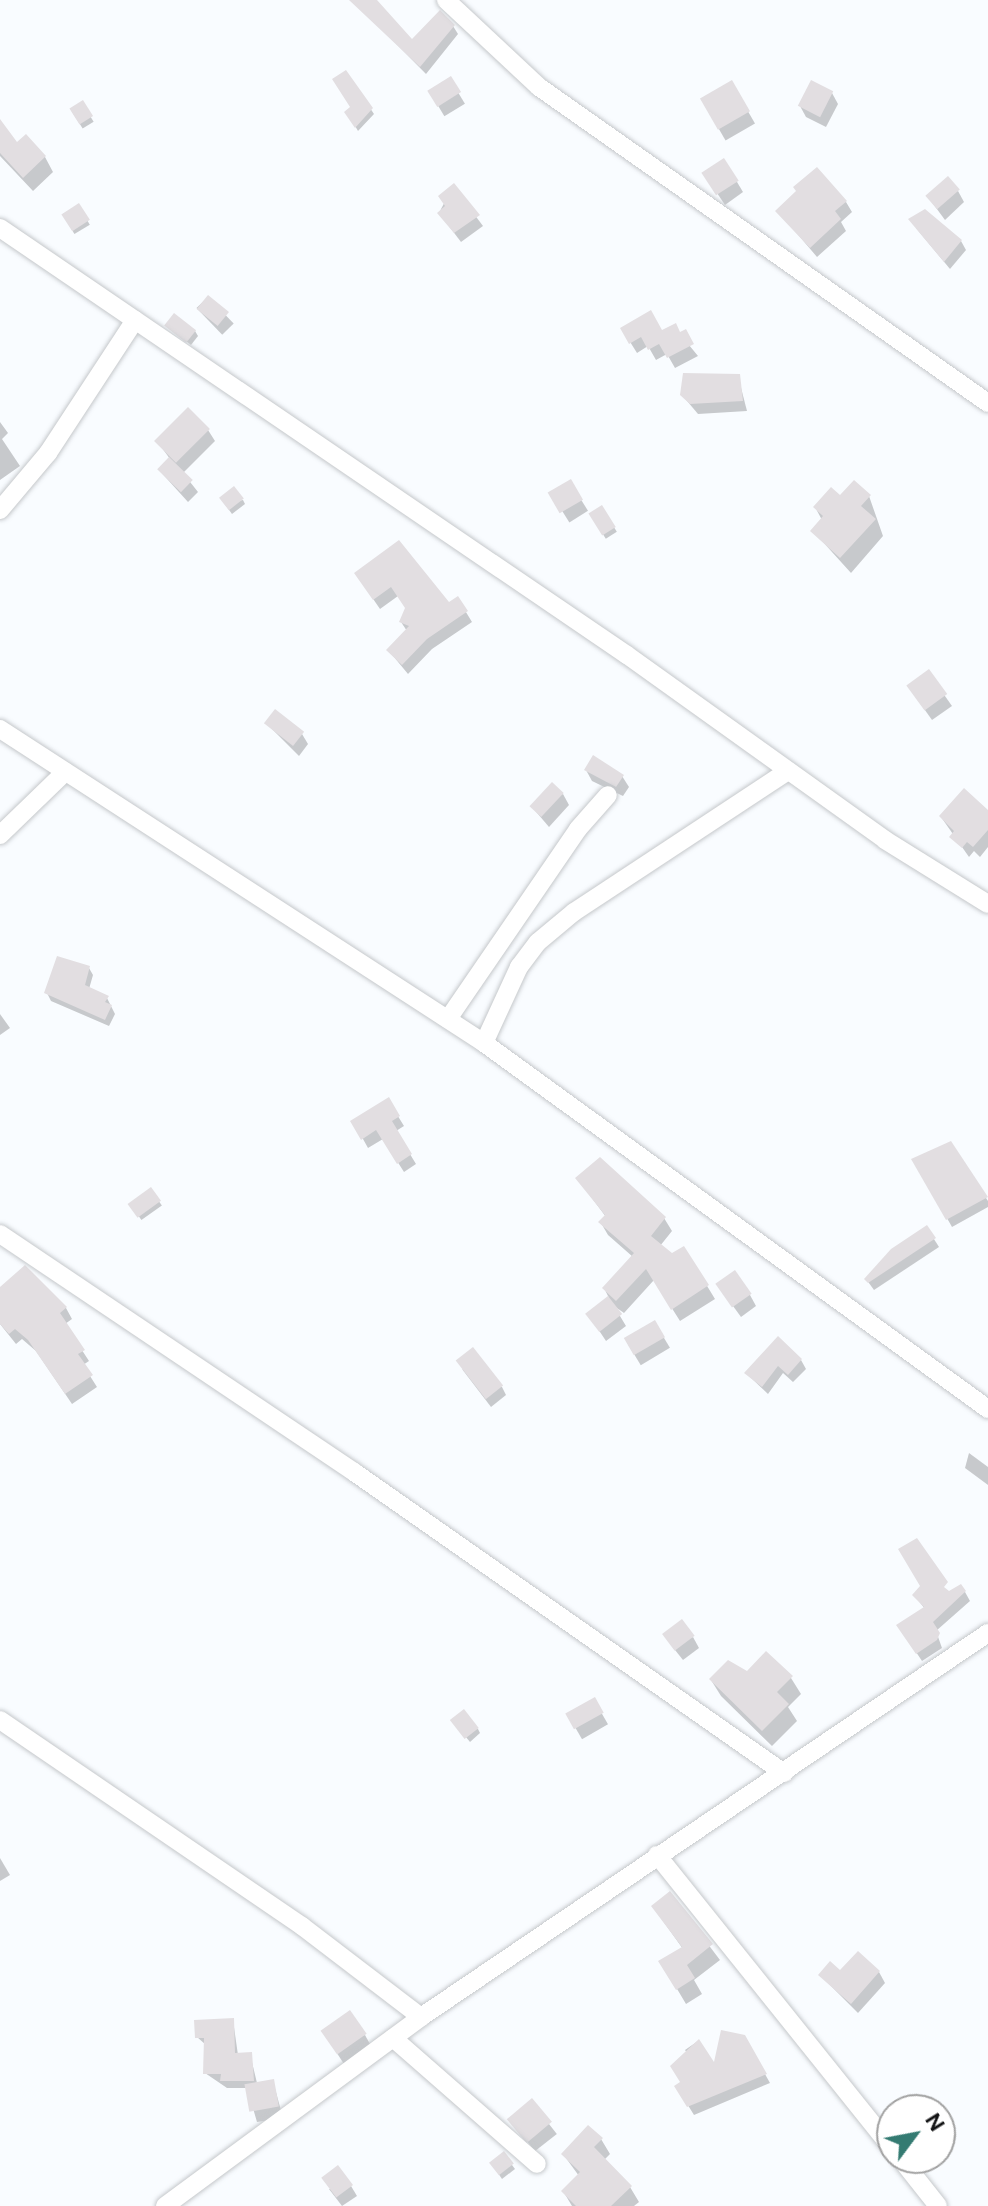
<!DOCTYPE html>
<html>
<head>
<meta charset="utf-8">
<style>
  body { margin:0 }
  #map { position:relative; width:988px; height:2206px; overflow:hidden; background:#f9fcff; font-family:"DM Sans",sans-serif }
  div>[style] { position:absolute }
  .shadow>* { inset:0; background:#0003; transform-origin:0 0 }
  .building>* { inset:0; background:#e2dee1; transform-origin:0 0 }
  .roads { filter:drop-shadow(0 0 2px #c5c8cb) drop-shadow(0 0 2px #c5c8cb) }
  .minor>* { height:18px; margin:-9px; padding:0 9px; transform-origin:9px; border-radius:9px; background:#fff }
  span { translate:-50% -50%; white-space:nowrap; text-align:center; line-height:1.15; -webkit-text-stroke:6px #fff; paint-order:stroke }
  .north { position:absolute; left:876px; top:2094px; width:80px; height:80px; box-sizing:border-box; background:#fff; border:2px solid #a1a1a1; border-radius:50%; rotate:58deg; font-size:22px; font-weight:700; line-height:32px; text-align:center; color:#131415 }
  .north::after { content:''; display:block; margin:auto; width:28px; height:36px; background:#347b72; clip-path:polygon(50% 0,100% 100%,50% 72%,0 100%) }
</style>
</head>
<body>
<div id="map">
  <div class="shadow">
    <div style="clip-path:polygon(353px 0,367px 0,412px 41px,453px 26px,458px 34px,426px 74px)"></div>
    <div style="clip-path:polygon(346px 72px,374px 114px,358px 131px,347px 112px,353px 108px)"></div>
    <div style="left:450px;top:79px;width:29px;height:24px;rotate:59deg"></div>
    <div style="left:731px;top:82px;width:48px;height:34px;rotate:60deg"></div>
    <div style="clip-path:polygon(832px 93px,838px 104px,826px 127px,806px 117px,800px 106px)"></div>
    <div style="left:82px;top:103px;width:22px;height:13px;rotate:58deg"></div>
    <div style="clip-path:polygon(0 122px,17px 145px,45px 157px,53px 172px,33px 191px,0 156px)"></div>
    <div style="clip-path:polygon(737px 182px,743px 192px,725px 205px,711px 184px)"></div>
    <div style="clip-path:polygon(453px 186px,483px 226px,461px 242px,439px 213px)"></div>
    <div style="clip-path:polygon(958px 191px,964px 202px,945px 220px,928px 197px)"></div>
    <div style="clip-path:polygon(846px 202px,852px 212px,841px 222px,846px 231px,817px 257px,778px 211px)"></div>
    <div style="left:78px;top:205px;width:23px;height:18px;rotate:59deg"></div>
    <div style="clip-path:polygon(916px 228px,961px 241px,966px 250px,950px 269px)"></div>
    <div style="left:208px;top:297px;width:37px;height:16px;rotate:46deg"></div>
    <div style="clip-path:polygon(167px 326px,195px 331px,198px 336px,191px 345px)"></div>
    <div style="clip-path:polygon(622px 329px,680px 334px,698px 356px,675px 368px,667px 354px,656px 360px,648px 346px,637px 353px)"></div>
    <div style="clip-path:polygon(738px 376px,747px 411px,698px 414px,682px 395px)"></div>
    <div style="clip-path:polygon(0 422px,8px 433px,2px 439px,20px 466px,0 480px)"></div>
    <div style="clip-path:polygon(208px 430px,215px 441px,183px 473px,198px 492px,188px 502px,159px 470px,170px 459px,157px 441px)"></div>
    <div style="left:570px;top:482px;width:34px;height:22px;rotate:58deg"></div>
    <div style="clip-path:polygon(869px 496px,883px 536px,851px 573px,813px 531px,822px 520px,815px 507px,841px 498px)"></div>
    <div style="clip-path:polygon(243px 500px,245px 504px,232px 514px,224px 503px)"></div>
    <div style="left:602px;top:508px;width:28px;height:13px;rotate:58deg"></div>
    <div style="clip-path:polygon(356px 574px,449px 605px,458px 599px,472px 622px,432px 649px,408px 674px,389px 651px,407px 631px,401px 622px,407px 609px,398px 596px,380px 609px)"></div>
    <div style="clip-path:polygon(928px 672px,952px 706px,932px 720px,915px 696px)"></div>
    <div style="clip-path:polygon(266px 723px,302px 734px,308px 744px,299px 756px)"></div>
    <div style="clip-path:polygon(586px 770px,622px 776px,629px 787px,623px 796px,592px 781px)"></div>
    <div style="clip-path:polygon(563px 794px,569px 805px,549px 827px,532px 807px)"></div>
    <div style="clip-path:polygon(988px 813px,988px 847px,980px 857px,974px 851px,969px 857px,941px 817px)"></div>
    <div style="clip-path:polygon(89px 968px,93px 975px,89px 989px,107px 998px,115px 1014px,109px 1026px,51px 1001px,47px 993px)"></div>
    <div style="clip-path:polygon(0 1014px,10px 1028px,0 1035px)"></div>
    <div style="clip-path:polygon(388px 1100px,404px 1126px,396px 1131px,416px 1164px,404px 1172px,383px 1139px,368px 1148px,353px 1121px)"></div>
    <div style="clip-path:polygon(950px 1144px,988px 1201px,988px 1207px,952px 1227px,914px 1160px)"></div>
    <div style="clip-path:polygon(577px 1178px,664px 1218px,672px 1231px,660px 1246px,672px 1256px,684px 1248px,715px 1299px,680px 1321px,654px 1280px,624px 1313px,614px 1306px,626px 1326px,606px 1341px,588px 1314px,609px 1298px,604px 1288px,633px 1257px,608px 1235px,601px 1223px,606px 1217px)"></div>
    <div style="left:151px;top:1190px;width:19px;height:25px;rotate:55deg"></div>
    <div style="clip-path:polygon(927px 1228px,939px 1247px,874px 1290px,866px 1279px)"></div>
    <div style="clip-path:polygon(0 1289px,66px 1308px,72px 1319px,65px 1324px,89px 1361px,83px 1365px,97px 1387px,72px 1404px,36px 1351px,22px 1339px,16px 1344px,0 1324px)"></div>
    <div style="clip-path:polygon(725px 1295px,750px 1295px,756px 1306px,741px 1317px)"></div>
    <div style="left:655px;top:1323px;width:29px;height:34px;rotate:59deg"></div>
    <div style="clip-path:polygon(801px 1360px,806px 1369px,793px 1382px,783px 1373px,768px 1394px,746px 1373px)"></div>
    <div style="clip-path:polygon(462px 1369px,502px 1387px,506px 1395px,491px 1407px)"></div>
    <div style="clip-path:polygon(969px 1453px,988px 1467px,988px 1485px,965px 1468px)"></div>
    <div style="clip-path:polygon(923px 1586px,948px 1594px,965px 1592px,970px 1601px,936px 1631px,942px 1648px,922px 1661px,904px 1634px,925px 1609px,914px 1595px)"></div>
    <div style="clip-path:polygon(693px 1637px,699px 1648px,683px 1660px,671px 1645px)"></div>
    <div style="clip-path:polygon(747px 1674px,791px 1678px,801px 1694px,788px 1707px,797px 1721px,772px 1746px,721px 1696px,711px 1680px)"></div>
    <div style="left:594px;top:1700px;width:28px;height:30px;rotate:60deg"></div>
    <div style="clip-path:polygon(456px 1725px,478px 1729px,480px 1733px,470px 1742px)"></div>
    <div style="clip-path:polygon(0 1858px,10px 1875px,0 1881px)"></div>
    <div style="clip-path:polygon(670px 1894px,720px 1960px,694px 1980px,702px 1994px,686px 2004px,661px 1962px,683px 1949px,653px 1907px)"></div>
    <div style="clip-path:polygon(879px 1972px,885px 1983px,858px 2013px,820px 1975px)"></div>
    <div style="clip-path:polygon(233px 2020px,238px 2055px,250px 2054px,257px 2083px,273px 2081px,283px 2118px,257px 2122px,247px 2088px,227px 2088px,205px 2073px,206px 2045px,197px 2037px)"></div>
    <div style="clip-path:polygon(365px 2035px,371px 2046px,344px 2064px,329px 2041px)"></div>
    <div style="clip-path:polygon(744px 2037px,770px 2083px,694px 2115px,676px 2086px,682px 2082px,689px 2056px,685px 2050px,698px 2041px,715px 2067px)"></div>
    <div style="left:531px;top:2101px;width:42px;height:28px;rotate:52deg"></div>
    <div style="clip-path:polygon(601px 2139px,610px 2154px,604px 2160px,630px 2187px,639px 2202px,634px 2206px,572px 2206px,563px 2191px,579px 2176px,563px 2154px)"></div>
    <div style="clip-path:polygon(491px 2163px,512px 2165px,515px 2169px,502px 2179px)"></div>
    <div style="clip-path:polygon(351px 2186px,357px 2196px,342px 2206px,329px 2189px)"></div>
  </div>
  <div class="building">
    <div style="clip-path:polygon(349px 0,377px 0,412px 39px,440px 10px,455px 25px,420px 67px)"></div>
    <div style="clip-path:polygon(346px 70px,373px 108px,355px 128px,344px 112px,350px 107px,332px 79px)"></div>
    <div style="left:451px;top:76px;width:19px;height:28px;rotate:58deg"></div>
    <div style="left:732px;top:80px;width:36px;height:37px;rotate:60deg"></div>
    <div style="left:811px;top:80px;width:25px;height:29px;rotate:27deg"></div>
    <div style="left:83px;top:100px;width:19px;height:16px;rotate:58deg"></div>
    <div style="clip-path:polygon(0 119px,17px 142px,26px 134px,46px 156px,23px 178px,0 153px)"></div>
    <div style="left:724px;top:158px;width:27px;height:27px;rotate:57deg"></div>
    <div style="clip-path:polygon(817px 167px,847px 201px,835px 211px,841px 219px,810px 248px,775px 211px,796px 191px,793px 187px)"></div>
    <div style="left:948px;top:176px;width:18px;height:30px;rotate:49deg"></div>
    <div style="clip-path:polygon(454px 183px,480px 215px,454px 233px,437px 213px,445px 206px,438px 196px)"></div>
    <div style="left:79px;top:203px;width:20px;height:21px;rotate:57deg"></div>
    <div style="clip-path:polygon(925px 209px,962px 240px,944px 262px,908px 219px)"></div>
    <div style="left:208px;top:295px;width:27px;height:18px;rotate:39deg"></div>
    <div style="clip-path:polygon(651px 310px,662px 330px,676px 323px,680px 332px,686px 329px,694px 344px,667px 358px,659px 344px,648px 350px,641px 337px,629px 344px,620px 328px)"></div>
    <div style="left:174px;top:313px;width:28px;height:16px;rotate:38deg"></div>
    <div style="clip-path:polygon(683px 373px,740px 374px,743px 401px,690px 404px,680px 395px)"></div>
    <div style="left:188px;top:407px;width:31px;height:48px;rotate:45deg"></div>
    <div style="left:169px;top:457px;width:33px;height:17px;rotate:44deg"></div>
    <div style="left:571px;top:479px;width:24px;height:27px;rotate:60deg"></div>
    <div style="clip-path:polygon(854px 480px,871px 495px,861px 506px,876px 519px,840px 558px,810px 531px,823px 516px,813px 507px,831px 487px,840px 495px)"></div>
    <div style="left:234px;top:486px;width:16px;height:19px;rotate:52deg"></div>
    <div style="left:602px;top:505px;width:26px;height:16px;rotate:58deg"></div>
    <div style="clip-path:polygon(399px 540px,449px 602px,458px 596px,468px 611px,427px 639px,402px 665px,386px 650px,409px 626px,399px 622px,405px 608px,391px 587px,373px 600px,354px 573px)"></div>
    <div style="left:929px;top:669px;width:31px;height:28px;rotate:54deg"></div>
    <div style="left:275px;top:709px;width:37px;height:18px;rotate:38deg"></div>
    <div style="clip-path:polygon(593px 755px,624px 775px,616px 787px,584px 770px)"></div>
    <div style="left:552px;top:782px;width:16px;height:33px;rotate:43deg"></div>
    <div style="clip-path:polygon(964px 788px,988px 810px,988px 830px,973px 847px,967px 842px,962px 848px,949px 837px,954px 831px,939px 816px)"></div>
    <div style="clip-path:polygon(57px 956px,90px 966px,85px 985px,109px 996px,105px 1002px,112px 1005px,105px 1020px,44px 993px)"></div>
    <div style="clip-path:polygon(389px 1097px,400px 1116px,392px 1121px,412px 1154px,397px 1164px,376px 1130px,361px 1140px,350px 1121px)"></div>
    <div style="clip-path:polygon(951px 1141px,988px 1197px,946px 1220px,911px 1159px)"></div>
    <div style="clip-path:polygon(600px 1157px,666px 1217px,651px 1236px,672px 1253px,684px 1246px,709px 1285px,671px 1310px,646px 1269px,616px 1301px,602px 1288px,634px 1253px,598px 1222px,605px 1215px,575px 1178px)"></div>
    <div style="left:151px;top:1187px;width:17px;height:29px;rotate:54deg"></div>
    <div style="clip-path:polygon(927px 1225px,936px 1238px,868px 1283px,864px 1279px,891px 1249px)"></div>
    <div style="clip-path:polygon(25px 1265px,67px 1307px,60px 1313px,85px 1350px,78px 1354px,93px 1375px,65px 1394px,28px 1340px,15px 1329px,9px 1334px,0 1324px,0 1287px)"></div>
    <div style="left:735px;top:1270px;width:29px;height:24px;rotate:55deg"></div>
    <div style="left:608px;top:1296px;width:23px;height:29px;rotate:52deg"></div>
    <div style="left:655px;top:1320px;width:20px;height:36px;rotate:60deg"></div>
    <div style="clip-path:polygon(778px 1336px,802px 1359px,788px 1375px,778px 1366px,762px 1387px,744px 1373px)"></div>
    <div style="left:473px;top:1347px;width:49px;height:22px;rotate:52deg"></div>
    <div style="clip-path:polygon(917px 1538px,948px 1582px,944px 1587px,949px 1591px,961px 1584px,966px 1591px,933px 1622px,940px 1633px,937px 1640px,916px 1654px,896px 1625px,924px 1607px,912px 1595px,920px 1586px,898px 1549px)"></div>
    <div style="left:682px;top:1619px;width:21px;height:25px;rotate:53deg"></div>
    <div style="clip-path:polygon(766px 1651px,793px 1676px,777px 1692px,789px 1704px,762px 1731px,709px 1679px,728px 1660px,747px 1671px)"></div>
    <div style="left:595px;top:1697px;width:18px;height:34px;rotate:61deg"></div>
    <div style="left:464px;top:1709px;width:24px;height:18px;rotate:52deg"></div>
    <div style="clip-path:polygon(670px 1891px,713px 1944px,687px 1965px,695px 1978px,676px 1990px,658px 1961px,682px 1947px,651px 1906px)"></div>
    <div style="clip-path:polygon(858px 1951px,880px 1971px,851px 2004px,818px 1975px,830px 1961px,840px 1970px)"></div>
    <div style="left:350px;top:2010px;width:29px;height:36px;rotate:55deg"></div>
    <div style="clip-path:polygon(234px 2018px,235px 2053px,252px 2052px,254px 2081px,220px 2081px,221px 2074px,203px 2074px,204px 2038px,195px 2038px,194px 2020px)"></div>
    <div style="clip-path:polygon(721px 2030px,745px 2035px,767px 2074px,687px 2107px,674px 2086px,680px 2082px,670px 2066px,699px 2039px,714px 2062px)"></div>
    <div style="left:274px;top:2079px;width:28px;height:30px;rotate:80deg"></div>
    <div style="left:532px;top:2098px;width:31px;height:33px;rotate:50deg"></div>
    <div style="clip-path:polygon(588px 2125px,603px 2138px,594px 2147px,632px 2186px,611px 2206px,576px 2206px,561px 2191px,580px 2172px,561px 2154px)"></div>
    <div style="left:504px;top:2151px;width:16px;height:19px;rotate:52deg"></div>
    <div style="left:338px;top:2165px;width:25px;height:21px;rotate:53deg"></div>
  </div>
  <div class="roads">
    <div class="minor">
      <div style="left:446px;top:0;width:127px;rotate:43.1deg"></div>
      <div style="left:539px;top:87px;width:549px;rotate:35.14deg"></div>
      <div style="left:0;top:228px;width:759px;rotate:34.26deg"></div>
      <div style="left:627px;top:655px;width:317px;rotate:35.6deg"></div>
      <div style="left:885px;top:840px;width:121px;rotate:31.9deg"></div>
      <div style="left:0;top:510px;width:75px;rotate:-49.9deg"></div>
      <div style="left:48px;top:453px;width:159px;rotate:-56.8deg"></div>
      <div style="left:0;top:729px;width:577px;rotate:32.97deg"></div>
      <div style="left:484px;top:1043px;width:623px;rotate:35.99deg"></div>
      <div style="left:0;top:835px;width:91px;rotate:-44.1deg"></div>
      <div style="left:448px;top:1019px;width:230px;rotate:-55.6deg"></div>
      <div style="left:578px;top:829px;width:45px;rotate:-48.6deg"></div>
      <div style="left:484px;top:1043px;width:84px;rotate:-65.3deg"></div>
      <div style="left:519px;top:967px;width:31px;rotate:-53deg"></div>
      <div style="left:538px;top:942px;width:47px;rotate:-39.8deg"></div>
      <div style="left:574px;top:912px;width:256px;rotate:-33.4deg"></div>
      <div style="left:0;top:1234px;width:427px;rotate:33.9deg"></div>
      <div style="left:354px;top:1472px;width:525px;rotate:34.99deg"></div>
      <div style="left:0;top:1720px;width:366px;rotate:34.3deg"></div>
      <div style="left:302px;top:1926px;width:150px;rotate:37.4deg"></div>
      <div style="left:657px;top:1855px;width:376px;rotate:51.3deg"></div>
      <div style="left:393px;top:2038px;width:191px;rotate:41.2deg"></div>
      <div style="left:900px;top:2158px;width:61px;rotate:51.6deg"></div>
      <div style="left:165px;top:2206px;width:318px;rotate:-36.4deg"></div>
      <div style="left:421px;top:2017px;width:685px;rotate:-34.11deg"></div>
    </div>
  </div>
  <div class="north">N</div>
</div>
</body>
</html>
